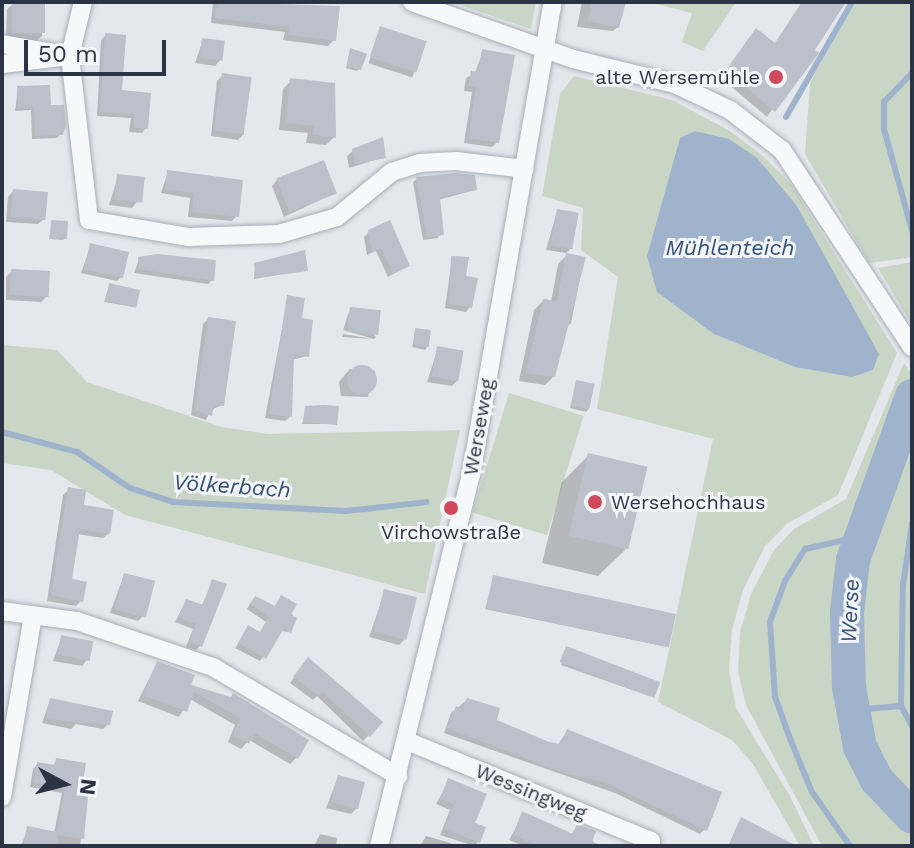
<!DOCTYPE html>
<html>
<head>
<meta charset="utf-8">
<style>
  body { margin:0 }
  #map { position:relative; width:914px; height:848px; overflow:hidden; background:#e4e7ec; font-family:"Work Sans",sans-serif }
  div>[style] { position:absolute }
  .green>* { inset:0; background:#c9d6c5; transform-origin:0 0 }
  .water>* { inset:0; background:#9fb4cc }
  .shadow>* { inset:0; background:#0003; transform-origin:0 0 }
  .stream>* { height:6px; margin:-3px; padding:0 3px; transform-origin:3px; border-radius:3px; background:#9fb4cc }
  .river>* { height:34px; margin:-17px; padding:0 17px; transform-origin:17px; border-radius:17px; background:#9fb4cc }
  .building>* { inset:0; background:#bbc0ca; transform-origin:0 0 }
  .round { border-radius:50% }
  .roads { filter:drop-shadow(0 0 2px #a9aeb7) drop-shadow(0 0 2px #a9aeb7) }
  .street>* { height:18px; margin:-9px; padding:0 9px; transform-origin:9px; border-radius:9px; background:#f7f8fa }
  .dots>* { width:22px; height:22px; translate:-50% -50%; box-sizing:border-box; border:4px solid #f4f6f9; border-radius:50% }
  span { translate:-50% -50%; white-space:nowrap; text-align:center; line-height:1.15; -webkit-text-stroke:6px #f4f6f9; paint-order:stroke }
  .poi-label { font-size:20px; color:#2b3445 }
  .right { translate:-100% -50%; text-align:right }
  .left { translate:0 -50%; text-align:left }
  .street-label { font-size:20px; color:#2b3445 }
  .water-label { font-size:22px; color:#34527a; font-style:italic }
  .frame { position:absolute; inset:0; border:4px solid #2b3445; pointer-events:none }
  .north { position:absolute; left:24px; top:744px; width:80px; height:80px; -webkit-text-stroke:6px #f4f6f9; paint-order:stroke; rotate:97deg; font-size:22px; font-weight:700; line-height:32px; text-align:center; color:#2b3445 }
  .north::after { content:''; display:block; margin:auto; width:28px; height:36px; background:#2b3445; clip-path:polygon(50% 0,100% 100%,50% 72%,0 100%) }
  .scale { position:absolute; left:24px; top:40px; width:142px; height:36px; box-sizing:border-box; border:4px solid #2b3445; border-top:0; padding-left:10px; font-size:24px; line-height:28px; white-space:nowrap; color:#2b3445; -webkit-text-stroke:6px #f4f6f9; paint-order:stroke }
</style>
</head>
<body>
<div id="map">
  <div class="green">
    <div style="clip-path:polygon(451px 2px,536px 2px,531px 29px)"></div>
    <div style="clip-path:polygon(648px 2px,736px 2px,703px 51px,682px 42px,692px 13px)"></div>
    <div style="clip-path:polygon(855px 2px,912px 2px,912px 256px,907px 258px,869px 263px,805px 154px,810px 83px)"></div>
    <div style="clip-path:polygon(574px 76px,672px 100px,730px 131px,763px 156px,791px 184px,897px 353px,838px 495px,787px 524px,765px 546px,743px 590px,732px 630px,729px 670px,736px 708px,790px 796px,814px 846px,800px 846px,753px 764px,732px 740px,658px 702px,713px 439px,597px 409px,618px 277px,581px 250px,583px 208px,542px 196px,560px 94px)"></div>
    <div style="clip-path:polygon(912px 262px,912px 325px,878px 268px)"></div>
    <div style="clip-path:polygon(2px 345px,57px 350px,87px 382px,222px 427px,268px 434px,460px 430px,425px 594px,125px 515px,51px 470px,2px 463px)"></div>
    <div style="clip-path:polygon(904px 363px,912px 375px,912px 846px,822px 846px,746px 705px,738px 671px,740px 632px,751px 594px,774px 550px,794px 529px,846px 499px)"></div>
    <div style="left:509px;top:393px;width:78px;height:125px;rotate:17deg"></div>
  </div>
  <div class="water">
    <div style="clip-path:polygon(695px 131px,729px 139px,757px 158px,797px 206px,879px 354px,873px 370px,852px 377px,795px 367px,714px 334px,657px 292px,647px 256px,680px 138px)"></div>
  </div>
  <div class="shadow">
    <div style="clip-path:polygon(64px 2px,43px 3px,42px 36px,36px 41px,6px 38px,7px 9px,13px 4px)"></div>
    <div style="clip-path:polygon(213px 2px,338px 8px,334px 40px,328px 46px,283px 40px,285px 32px,211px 23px)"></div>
    <div style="clip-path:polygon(582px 2px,624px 2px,618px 27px,613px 31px,577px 27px)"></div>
    <div style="clip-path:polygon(802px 2px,843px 2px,767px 117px,721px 78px,749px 38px,774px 45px)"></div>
    <div style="left:380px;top:28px;width:46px;height:37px;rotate:18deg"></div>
    <div style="clip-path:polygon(106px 35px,120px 92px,146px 128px,142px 133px,129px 132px,131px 118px,97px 116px,101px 40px)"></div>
    <div style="clip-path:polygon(203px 40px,220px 60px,215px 66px,195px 63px)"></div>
    <div style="clip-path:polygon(350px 51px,359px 69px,357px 71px,346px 68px)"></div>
    <div style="clip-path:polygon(483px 51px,497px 142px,492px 147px,464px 143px,472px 92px,464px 91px,466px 78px,475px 73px)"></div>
    <div style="clip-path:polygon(223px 75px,244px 134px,238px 140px,211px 136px,217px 81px)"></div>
    <div style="clip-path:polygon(291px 81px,334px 137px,326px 145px,306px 143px,308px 133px,279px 130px,283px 89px)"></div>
    <div style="clip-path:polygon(18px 88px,49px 108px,61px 134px,57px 138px,32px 139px,31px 110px,15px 111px)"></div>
    <div style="clip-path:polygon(353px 151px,384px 157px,349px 168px,347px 156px)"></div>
    <div style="clip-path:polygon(168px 172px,237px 216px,232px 221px,188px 217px,190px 198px,161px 193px)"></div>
    <div style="clip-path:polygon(118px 176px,137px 202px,132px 208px,109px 205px)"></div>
    <div style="clip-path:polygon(417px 179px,475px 190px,438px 200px,438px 238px,423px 240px,413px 182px)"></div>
    <div style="clip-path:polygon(277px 180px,335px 193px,284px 217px,272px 186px)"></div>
    <div style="clip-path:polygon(13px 191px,44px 219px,38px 224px,6px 222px,8px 197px)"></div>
    <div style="clip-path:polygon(557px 211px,571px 248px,566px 253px,546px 250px)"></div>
    <div style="clip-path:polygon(52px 222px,65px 238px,63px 240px,49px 239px)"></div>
    <div style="clip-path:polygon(369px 232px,408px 266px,388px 277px,376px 251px,367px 255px,364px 237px)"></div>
    <div style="clip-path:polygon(91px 245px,121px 277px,117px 281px,81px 273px)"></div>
    <div style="clip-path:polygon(567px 255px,584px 258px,571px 323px,563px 332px,554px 376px,545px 385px,519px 381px,534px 310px,543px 301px,551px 302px,558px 264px)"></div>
    <div style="clip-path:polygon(452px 258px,470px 307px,466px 312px,445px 308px)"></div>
    <div style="clip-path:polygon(139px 259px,212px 280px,208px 284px,134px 273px)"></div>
    <div style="clip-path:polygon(255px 265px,306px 270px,254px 279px)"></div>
    <div style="clip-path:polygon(12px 271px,47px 296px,41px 302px,6px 300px,6px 277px)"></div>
    <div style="clip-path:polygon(110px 285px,134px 307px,104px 302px)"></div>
    <div style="clip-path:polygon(288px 297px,300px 320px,307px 356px,292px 360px,290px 417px,285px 421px,265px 418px)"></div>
    <div style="clip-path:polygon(350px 309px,376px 337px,374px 339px,343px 330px)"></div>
    <div style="clip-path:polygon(208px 319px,222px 405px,211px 410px,206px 420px,191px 415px,203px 324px)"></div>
    <div style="clip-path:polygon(416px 330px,427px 347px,425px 350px,412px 347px)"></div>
    <div style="clip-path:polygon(343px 334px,374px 339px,342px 337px)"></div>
    <div style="clip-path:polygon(438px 348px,457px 381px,452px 386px,427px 382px)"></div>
    <div style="clip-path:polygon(350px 369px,375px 371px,368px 397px,341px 396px,339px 382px)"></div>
    <div style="clip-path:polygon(577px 383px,588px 410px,586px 412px,570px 408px)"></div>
    <div style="clip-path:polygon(306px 408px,335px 424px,302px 424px)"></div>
    <div style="clip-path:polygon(589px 455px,625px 550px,598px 576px,542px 563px,562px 482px)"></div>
    <div style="clip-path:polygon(69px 489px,109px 533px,103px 538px,77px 534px,70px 580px,81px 601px,76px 606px,47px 601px,63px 495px)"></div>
    <div style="clip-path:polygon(124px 575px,143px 616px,138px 621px,110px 613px)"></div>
    <div style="clip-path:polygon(494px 577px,667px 647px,485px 609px)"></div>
    <div style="clip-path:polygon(213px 581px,200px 646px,196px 650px,186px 647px,193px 629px,175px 622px,186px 601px,201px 607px)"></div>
    <div style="clip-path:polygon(385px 591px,405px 639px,399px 645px,369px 637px)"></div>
    <div style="clip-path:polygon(281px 597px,295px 619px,289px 632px,280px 631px,260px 661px,235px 648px,248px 628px,259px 634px,266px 622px,247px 609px,251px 602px,274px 608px)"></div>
    <div style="clip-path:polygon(62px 637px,87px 660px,82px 666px,53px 661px)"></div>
    <div style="clip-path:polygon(567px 648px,652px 697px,561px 665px)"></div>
    <div style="clip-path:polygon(157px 663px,188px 686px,230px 698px,297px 757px,290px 764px,249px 740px,241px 749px,228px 742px,235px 725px,190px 699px,179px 717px,138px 701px)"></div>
    <div style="clip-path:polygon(303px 665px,380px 723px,363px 741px,317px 696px,313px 700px,290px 683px)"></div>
    <div style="clip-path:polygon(50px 700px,108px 724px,103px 729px,76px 724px,71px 729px,42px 723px)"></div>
    <div style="clip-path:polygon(467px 700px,494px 721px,548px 743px,558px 745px,567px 731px,705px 829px,700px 834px,615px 793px,444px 733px,451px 713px)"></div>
    <div style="clip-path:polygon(57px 760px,79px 796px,86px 798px,80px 846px,21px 846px,28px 828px,54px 833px,62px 793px,30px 787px,33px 769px,38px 764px,52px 767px)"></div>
    <div style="clip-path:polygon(338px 777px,357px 808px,351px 814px,326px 808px)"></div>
    <div style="clip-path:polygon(449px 781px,473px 824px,478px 842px,474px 846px,440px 835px,450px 810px,436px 804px)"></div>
    <div style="clip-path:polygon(523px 814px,571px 835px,577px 826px,598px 846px,523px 846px,509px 840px)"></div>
    <div style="clip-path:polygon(320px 834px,337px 838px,336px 846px,314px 846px)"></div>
    <div style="clip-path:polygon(426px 836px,451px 843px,450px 846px,420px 846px)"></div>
  </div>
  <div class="stream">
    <div style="left:912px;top:73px;width:40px;rotate:134deg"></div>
    <div style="left:884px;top:102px;width:27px;rotate:90deg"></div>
    <div style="left:884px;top:129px;width:106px;rotate:74.6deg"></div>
    <div style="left:786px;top:117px;width:133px;rotate:-60.1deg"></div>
    <div style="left:902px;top:425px;width:16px;rotate:50deg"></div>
    <div style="left:2px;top:432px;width:78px;rotate:14.9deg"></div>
    <div style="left:77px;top:452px;width:64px;rotate:34.2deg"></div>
    <div style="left:130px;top:488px;width:45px;rotate:18deg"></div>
    <div style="left:173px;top:502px;width:173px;rotate:3deg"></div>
    <div style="left:346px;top:511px;width:81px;rotate:-6.3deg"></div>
    <div style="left:901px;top:706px;width:121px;rotate:-89.1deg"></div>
    <div style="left:903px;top:585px;width:63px;rotate:-81.7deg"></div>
    <div style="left:853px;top:710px;width:48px;rotate:-4.8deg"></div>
    <div style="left:901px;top:706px;width:23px;rotate:61deg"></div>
    <div style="left:850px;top:846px;width:66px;rotate:-125.1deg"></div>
    <div style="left:812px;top:792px;width:55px;rotate:-112.4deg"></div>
    <div style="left:791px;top:741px;width:47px;rotate:-110deg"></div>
    <div style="left:775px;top:697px;width:75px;rotate:-93.8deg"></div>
    <div style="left:770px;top:622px;width:44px;rotate:-69.9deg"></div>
    <div style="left:785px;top:581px;width:38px;rotate:-58deg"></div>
    <div style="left:805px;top:549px;width:58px;rotate:-12.8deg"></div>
  </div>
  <div class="river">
    <div style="left:912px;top:396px;width:174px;rotate:109.8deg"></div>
    <div style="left:853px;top:560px;width:53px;rotate:96.5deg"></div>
    <div style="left:847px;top:613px;width:74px;rotate:88.5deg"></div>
    <div style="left:849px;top:687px;width:61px;rotate:79.6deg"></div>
    <div style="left:860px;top:747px;width:36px;rotate:63deg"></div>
    <div style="left:876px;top:779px;width:52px;rotate:46.5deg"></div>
  </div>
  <div class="building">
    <div style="left:12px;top:2px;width:33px;height:31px"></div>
    <div style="clip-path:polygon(217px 2px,340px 6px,336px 41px,288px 35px,289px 27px,215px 18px)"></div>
    <div style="clip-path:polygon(592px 2px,626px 2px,619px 28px,588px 21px)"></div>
    <div style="clip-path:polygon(802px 2px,846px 2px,815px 50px,819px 53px,775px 112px,726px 70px,756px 28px,775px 43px)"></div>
    <div style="left:380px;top:26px;width:49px;height:33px;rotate:18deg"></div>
    <div style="clip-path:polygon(105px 33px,126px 35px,122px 90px,151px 93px,148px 129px,133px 128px,134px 114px,100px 112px)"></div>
    <div style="left:202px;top:38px;width:23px;height:20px;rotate:7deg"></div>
    <div style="clip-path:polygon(350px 48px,367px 54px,361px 70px,347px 66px)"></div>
    <div style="clip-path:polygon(482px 49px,515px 55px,499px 143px,468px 138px,476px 87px,468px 86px,471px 71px,478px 72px)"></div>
    <div style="left:222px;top:73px;width:30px;height:58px;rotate:8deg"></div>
    <div style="clip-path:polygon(290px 78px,335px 83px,336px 138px,313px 135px,314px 126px,286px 123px)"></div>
    <div style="clip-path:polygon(50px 85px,51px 105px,64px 105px,66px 125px,63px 135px,35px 136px,34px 107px,18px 108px,17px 86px)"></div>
    <div style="clip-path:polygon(383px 137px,386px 158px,355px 164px,352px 149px)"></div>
    <div style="left:324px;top:160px;width:36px;height:51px;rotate:69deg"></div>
    <div style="clip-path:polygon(167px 170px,243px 180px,239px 217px,192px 212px,194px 193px,165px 189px)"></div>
    <div style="clip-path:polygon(456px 173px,475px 175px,477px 190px,440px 197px,444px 235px,427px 237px,416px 177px)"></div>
    <div style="left:117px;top:174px;width:28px;height:26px;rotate:6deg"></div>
    <div style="left:13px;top:189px;width:35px;height:28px;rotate:5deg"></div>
    <div style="left:557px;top:209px;width:22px;height:37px;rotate:10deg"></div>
    <div style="left:51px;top:220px;width:17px;height:18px;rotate:3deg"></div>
    <div style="clip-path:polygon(390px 220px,410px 266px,393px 274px,381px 248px,372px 252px,368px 230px)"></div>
    <div style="left:90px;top:243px;width:40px;height:27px;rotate:13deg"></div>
    <div style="clip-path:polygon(305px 250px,308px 271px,256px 278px,254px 263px)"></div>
    <div style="clip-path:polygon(566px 253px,586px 257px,555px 377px,526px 373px,543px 299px,557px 301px)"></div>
    <div style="clip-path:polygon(157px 254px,216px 260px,214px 281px,138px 269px,138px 257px)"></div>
    <div style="clip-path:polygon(451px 256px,469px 257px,466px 276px,478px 278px,472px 308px,449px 304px)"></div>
    <div style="left:11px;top:269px;width:39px;height:26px;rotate:3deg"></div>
    <div style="left:109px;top:283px;width:32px;height:18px;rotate:13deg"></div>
    <div style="clip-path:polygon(287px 295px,305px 298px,302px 318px,313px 320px,309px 357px,294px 355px,292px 417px,269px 414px)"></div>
    <div style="left:350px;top:307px;width:31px;height:25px;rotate:6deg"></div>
    <div style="clip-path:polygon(208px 317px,236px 321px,224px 406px,214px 405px,212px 416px,195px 410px)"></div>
    <div style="left:415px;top:328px;width:16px;height:17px;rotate:7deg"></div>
    <div style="left:437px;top:346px;width:27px;height:31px;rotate:10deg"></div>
    <div class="round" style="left:347px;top:365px;width:30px;height:30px"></div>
    <div style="left:576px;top:380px;width:19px;height:26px;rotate:12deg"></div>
    <div style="clip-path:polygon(324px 405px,339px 406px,337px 425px,303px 422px,305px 406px)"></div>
    <div style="left:588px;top:453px;width:61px;height:85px;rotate:13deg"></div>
    <div style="clip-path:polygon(68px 487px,86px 490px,84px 505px,114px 510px,110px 534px,80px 529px,72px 579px,87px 582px,83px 602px,51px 595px)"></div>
    <div style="left:124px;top:573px;width:32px;height:38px;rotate:14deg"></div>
    <div style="left:493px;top:575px;width:187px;height:34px;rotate:12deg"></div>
    <div style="clip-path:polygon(212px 579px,227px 584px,202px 647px,189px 642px,196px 624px,178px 617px,186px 599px,203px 605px)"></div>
    <div style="left:384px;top:589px;width:34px;height:44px;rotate:14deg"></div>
    <div style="clip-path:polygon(281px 595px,297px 604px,291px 615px,297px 618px,291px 633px,284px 628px,266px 659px,238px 643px,248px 625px,260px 632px,269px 617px,250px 604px,255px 596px,275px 606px)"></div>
    <div style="left:61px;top:635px;width:33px;height:20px;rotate:11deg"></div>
    <div style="left:566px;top:646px;width:101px;height:17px;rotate:21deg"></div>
    <div style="clip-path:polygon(308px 657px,383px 722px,370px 737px,323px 692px,319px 696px,293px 677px)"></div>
    <div style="clip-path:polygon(157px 661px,195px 675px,191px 685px,231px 697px,233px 693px,309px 740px,298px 759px,255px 733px,249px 744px,233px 735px,240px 718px,194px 692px,187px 712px,143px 695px)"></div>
    <div style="clip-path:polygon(50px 698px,113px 711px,110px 725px,46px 719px)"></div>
    <div style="clip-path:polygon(467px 698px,500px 708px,497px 720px,549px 742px,561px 744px,567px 729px,722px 792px,707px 831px,603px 782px,567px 774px,447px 728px,456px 706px,462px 709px)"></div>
    <div style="clip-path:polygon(56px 758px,86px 763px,81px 795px,88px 796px,84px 839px,58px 835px,56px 846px,23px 846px,27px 826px,57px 832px,65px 789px,34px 783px,37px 762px,55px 765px)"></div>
    <div style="left:338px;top:775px;width:28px;height:28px;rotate:15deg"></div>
    <div style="clip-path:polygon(448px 778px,487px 794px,475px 823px,486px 827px,480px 843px,444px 829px,454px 804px,440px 799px)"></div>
    <div style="clip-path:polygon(522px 811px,573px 834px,577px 824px,596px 831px,592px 842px,602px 846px,538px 846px,513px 835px)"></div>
    <div style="clip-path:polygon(741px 817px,797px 846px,728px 846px)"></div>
  </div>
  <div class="roads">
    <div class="street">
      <div style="left:412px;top:2px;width:171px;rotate:19.5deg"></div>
      <div style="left:573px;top:59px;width:105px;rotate:13.8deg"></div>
      <div style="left:675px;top:84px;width:61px;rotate:25.3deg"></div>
      <div style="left:730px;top:110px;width:66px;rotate:37.6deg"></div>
      <div style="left:782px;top:150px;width:236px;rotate:56.6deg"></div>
      <div style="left:2px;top:44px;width:69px;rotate:10deg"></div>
      <div style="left:70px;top:56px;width:56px;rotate:-76.5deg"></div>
      <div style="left:2px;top:64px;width:68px;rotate:-6.7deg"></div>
      <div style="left:70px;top:56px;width:165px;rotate:83.4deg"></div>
      <div style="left:89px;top:220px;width:100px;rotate:9.7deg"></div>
      <div style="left:188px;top:237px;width:91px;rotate:-1.9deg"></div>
      <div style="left:279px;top:234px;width:60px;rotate:-16.3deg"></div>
      <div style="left:337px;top:217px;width:71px;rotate:-39.3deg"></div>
      <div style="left:392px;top:172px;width:28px;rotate:-18deg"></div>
      <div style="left:419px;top:163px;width:37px;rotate:-3deg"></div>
      <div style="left:456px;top:161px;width:69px;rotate:6.6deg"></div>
      <div style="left:2px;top:611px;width:76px;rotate:7.6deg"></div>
      <div style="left:77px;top:621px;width:144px;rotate:18.7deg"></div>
      <div style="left:213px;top:667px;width:215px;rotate:30.5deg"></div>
      <div style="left:407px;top:741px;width:264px;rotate:22.3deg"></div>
      <div style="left:651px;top:841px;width:5px;rotate:112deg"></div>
      <div style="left:2px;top:797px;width:184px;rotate:-80.3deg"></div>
      <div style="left:379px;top:846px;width:382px;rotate:-76.1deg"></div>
      <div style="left:471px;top:475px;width:480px;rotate:-80.2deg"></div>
    </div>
  </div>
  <div class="dots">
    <div style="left:776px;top:77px;background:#d1495b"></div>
    <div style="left:595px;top:502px;background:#d1495b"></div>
    <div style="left:451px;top:508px;background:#d1495b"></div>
  </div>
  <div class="poi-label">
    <span class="right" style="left:760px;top:77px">alte Wersemühle</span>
    <span class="left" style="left:611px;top:502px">Wersehochhaus</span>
    <span style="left:451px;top:532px">Virchowstraße</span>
  </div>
  <div class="street-label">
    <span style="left:479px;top:427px;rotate:-80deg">Werseweg</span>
    <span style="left:531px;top:792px;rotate:22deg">Wessingweg</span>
  </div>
  <div class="water-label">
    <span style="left:730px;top:248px">Mühlenteich</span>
    <span style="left:232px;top:486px;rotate:4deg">Völkerbach</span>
    <span style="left:850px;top:611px;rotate:-87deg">Werse</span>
  </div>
  <div class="frame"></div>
  <div class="north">N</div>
  <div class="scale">50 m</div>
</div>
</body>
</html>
